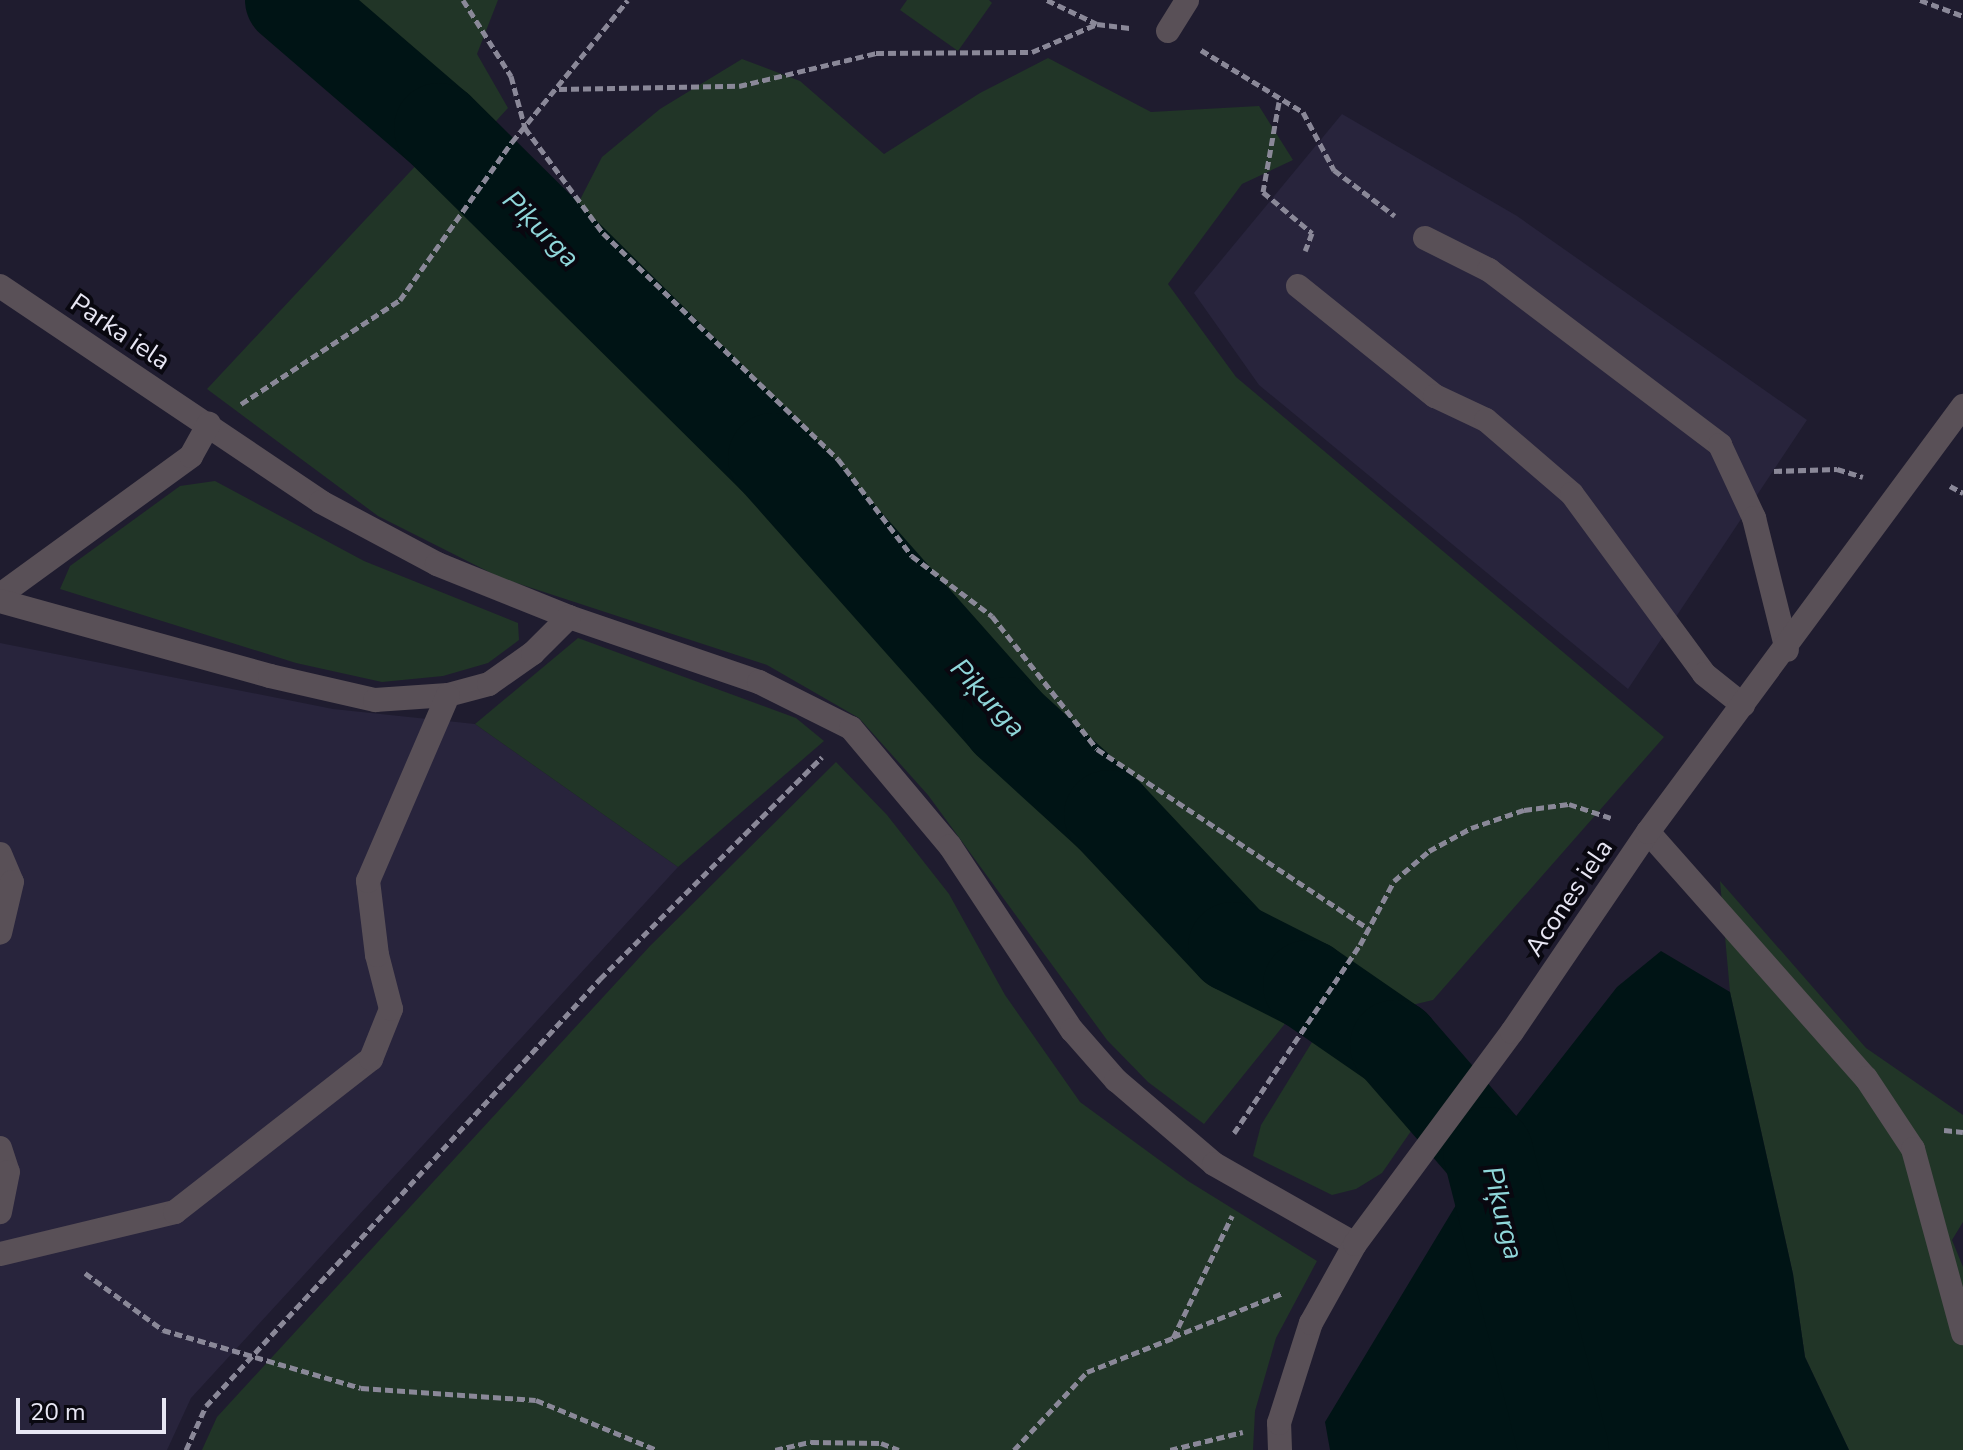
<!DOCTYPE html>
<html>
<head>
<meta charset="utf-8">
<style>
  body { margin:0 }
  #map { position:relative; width:1963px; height:1450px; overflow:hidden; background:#1f1c2f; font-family:"Nunito Sans",sans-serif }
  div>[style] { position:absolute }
  .built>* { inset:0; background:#28243c }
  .green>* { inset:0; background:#213527 }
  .water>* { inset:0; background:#001415 }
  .river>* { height:90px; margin:-45px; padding:0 45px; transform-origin:45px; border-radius:45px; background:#001415 }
  .path>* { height:5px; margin-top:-2.5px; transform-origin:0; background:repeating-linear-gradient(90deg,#8a8898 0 8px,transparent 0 12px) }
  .minor>* { height:24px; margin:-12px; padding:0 12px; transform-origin:12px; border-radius:12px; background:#595057 }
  span { translate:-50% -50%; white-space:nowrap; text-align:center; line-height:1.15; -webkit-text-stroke:8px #090810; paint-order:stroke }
  .street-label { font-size:26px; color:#e7e6f3 }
  .water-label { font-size:28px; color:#8fd6d9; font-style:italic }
  .scale { position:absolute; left:16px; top:1398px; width:150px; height:36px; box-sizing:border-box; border:4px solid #e7e6f3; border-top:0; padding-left:10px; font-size:24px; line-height:28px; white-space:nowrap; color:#e7e6f3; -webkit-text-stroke:6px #090810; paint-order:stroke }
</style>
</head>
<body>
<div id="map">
  <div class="built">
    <div style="clip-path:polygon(1342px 114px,1517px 216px,1807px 420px,1628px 689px,1259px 385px,1194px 293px)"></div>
    <div style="clip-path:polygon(0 643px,333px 709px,475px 724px,678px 867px,191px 1398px,167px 1450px,0 1450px)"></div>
  </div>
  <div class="green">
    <div style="clip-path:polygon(310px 0,498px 0,477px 54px,508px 108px,475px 144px)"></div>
    <div style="clip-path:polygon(907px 0,989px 0,992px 3px,958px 51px,900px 10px)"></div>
    <div style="clip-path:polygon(1048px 58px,1151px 112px,1259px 106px,1293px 160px,1242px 184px,1168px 284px,1236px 377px,1664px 737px,1433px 1000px,1395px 1009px,1240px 917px,776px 428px,567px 225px,602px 157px,660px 109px,742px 59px,800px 81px,884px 154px,980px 93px)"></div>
    <div style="clip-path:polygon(436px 144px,617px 352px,758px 493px,899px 655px,1135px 887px,1207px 969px,1296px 1010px,1204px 1124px,1148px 1082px,1107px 1040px,928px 795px,859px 718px,767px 665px,501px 578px,378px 516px,207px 389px)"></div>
    <div style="clip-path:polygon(215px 481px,364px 561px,518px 623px,519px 640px,488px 663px,443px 676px,382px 682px,296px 663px,60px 589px,70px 566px,180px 486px)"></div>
    <div style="clip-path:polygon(578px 638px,796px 718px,824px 741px,678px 867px,475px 724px)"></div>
    <div style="clip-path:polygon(836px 762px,887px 815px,949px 894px,1005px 995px,1080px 1102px,1188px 1181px,1317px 1261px,1276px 1338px,1255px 1411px,1253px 1450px,202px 1450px,217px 1417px,650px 946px)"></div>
    <div style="clip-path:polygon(1720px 881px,1866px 1048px,1963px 1115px,1963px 1222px,1952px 1240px,1963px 1267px,1963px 1450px,1849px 1450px,1805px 1357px,1793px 1274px,1730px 992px)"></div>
    <div style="clip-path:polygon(1325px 1021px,1384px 1059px,1427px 1108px,1382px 1173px,1356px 1189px,1332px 1195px,1253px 1156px,1261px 1125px)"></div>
  </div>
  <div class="water">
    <div style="clip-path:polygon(1661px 951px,1730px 992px,1793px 1274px,1805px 1357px,1849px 1450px,1330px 1450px,1325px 1422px,1488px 1152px,1617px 987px)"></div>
  </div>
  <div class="river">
    <div style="left:290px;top:0;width:196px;rotate:40.7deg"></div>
    <div style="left:439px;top:128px;width:470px;rotate:44.7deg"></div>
    <div style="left:773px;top:458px;width:353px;rotate:48.4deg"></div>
    <div style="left:1007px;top:722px;width:138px;rotate:42.4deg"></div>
    <div style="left:1109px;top:815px;width:181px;rotate:46.8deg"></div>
    <div style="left:1233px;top:947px;width:84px;rotate:26.9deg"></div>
    <div style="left:1308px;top:985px;width:106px;rotate:34.6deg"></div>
    <div style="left:1395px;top:1045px;width:142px;rotate:49deg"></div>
    <div style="left:1488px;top:1152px;width:308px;rotate:75.7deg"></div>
  </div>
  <div class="path">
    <div style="left:463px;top:0;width:90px;rotate:57.7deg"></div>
    <div style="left:511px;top:76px;width:54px;rotate:74.9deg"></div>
    <div style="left:525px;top:128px;width:131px;rotate:53.4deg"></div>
    <div style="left:603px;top:233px;width:326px;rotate:43.9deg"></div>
    <div style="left:838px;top:459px;width:122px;rotate:52.7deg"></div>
    <div style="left:912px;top:556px;width:100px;rotate:36.9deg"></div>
    <div style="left:992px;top:616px;width:169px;rotate:51.7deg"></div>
    <div style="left:1097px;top:749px;width:326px;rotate:33.5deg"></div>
    <div style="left:1047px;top:0;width:55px;rotate:25.6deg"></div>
    <div style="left:1097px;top:24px;width:35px;rotate:7deg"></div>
    <div style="left:1920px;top:0;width:46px;rotate:20.4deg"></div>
    <div style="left:1201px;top:50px;width:119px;rotate:31.3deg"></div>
    <div style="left:1303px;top:112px;width:66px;rotate:61.9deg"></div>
    <div style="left:1334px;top:170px;width:76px;rotate:37deg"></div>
    <div style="left:559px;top:89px;width:180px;rotate:-1deg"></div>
    <div style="left:739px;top:86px;width:141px;rotate:-13.5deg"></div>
    <div style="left:876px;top:53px;width:156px;rotate:-0.4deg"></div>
    <div style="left:1032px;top:52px;width:71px;rotate:-23.3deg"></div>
    <div style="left:1279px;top:102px;width:91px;rotate:100.1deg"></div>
    <div style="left:1263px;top:192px;width:64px;rotate:39.9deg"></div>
    <div style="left:1312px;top:233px;width:19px;rotate:111deg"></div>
    <div style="left:241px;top:404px;width:190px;rotate:-33.2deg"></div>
    <div style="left:400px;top:300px;width:194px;rotate:-54.7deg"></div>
    <div style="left:512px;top:142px;width:183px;rotate:-50.8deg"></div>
    <div style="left:1774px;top:471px;width:63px;rotate:-1.8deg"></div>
    <div style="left:1837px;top:469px;width:27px;rotate:17deg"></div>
    <div style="left:1950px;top:486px;width:15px;rotate:28deg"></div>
    <div style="left:1944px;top:1130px;width:19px;rotate:6deg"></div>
    <div style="left:1234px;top:1133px;width:226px;rotate:-56.2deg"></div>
    <div style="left:1360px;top:945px;width:72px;rotate:-62deg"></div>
    <div style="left:1394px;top:881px;width:46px;rotate:-40.6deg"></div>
    <div style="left:1429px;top:851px;width:48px;rotate:-28.7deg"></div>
    <div style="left:1471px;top:828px;width:56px;rotate:-18.8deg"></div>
    <div style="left:1524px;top:810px;width:45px;rotate:-7.6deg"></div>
    <div style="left:1569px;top:804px;width:44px;rotate:18.4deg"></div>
    <div style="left:85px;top:1273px;width:97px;rotate:36.2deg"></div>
    <div style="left:163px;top:1330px;width:206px;rotate:16.3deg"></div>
    <div style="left:361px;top:1388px;width:175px;rotate:3.9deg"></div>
    <div style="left:536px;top:1400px;width:131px;rotate:22.5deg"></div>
    <div style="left:1173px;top:1337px;width:118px;rotate:-21.8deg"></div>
    <div style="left:186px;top:1450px;width:48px;rotate:-65.6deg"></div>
    <div style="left:206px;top:1406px;width:581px;rotate:-47.3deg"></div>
    <div style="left:600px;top:979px;width:314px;rotate:-45deg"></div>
    <div style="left:775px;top:1450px;width:37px;rotate:-13deg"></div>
    <div style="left:811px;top:1442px;width:70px;rotate:0.8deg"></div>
    <div style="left:881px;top:1443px;width:19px;rotate:21deg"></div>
    <div style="left:1014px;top:1450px;width:107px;rotate:-46.9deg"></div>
    <div style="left:1087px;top:1372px;width:92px;rotate:-21.6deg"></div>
    <div style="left:1173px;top:1338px;width:136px;rotate:-64.2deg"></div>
    <div style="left:1170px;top:1450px;width:75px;rotate:-13.9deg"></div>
  </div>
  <div class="minor">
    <div style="left:1168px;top:31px;width:36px;rotate:-58deg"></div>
    <div style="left:1425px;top:238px;width:72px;rotate:26.6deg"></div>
    <div style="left:1489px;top:270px;width:290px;rotate:37.1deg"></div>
    <div style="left:1720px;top:445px;width:81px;rotate:65deg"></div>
    <div style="left:1754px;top:518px;width:136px;rotate:76deg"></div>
    <div style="left:0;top:286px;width:387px;rotate:33.9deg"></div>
    <div style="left:321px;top:502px;width:132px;rotate:28.1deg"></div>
    <div style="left:437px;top:564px;width:142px;rotate:21.9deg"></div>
    <div style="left:569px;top:617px;width:201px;rotate:18.9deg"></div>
    <div style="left:759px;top:682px;width:103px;rotate:26.6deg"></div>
    <div style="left:851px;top:728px;width:154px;rotate:50deg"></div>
    <div style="left:950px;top:846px;width:221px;rotate:56.5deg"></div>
    <div style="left:1072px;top:1030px;width:67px;rotate:48.7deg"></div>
    <div style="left:1116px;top:1080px;width:129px;rotate:40.6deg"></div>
    <div style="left:1214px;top:1164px;width:162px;rotate:29.6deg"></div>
    <div style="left:1298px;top:286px;width:176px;rotate:38.8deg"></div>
    <div style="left:1435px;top:396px;width:56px;rotate:25.2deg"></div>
    <div style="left:1486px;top:420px;width:113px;rotate:40.7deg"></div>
    <div style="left:1572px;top:494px;width:223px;rotate:53.7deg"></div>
    <div style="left:1704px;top:674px;width:50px;rotate:38.5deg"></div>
    <div style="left:0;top:595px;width:236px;rotate:-36deg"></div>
    <div style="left:191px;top:456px;width:37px;rotate:-61deg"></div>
    <div style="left:0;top:601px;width:280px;rotate:15.5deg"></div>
    <div style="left:270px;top:676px;width:108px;rotate:12.9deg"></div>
    <div style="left:375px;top:700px;width:73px;rotate:-3.9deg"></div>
    <div style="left:448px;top:695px;width:42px;rotate:-15deg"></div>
    <div style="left:489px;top:684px;width:54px;rotate:-35.2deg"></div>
    <div style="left:533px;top:653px;width:51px;rotate:-45deg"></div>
    <div style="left:1648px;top:832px;width:329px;rotate:48.5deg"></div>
    <div style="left:1866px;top:1078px;width:85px;rotate:56.5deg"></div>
    <div style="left:1913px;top:1149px;width:191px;rotate:74.8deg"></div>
    <div style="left:0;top:854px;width:30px;rotate:67deg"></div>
    <div style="left:12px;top:882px;width:52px;rotate:103.2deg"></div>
    <div style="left:0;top:1148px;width:25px;rotate:72deg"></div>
    <div style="left:8px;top:1172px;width:41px;rotate:101.3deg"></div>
    <div style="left:0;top:1254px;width:180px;rotate:-13.5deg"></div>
    <div style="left:175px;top:1212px;width:249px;rotate:-38deg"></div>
    <div style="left:371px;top:1059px;width:54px;rotate:-68.2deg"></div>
    <div style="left:391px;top:1009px;width:56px;rotate:-104.5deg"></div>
    <div style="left:377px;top:955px;width:75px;rotate:-96.9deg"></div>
    <div style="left:368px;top:881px;width:202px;rotate:-66.7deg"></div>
    <div style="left:1280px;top:1450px;width:27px;rotate:-92deg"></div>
    <div style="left:1279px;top:1423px;width:105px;rotate:-72.3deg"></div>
    <div style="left:1311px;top:1323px;width:90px;rotate:-60.9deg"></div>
    <div style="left:1355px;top:1244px;width:264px;rotate:-53.5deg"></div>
    <div style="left:1512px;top:1032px;width:242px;rotate:-55.8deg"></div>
    <div style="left:1648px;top:832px;width:530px;rotate:-53.52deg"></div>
  </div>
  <div class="street-label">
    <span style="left:120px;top:332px;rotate:34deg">Parka iela</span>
    <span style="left:1569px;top:898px;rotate:-56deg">Acones iela</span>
  </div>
  <div class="water-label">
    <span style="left:541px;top:229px;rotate:45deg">Piķurga</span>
    <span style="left:988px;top:698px;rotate:47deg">Piķurga</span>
    <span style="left:1503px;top:1213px;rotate:76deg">Piķurga</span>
  </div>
  <div class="scale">20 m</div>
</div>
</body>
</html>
